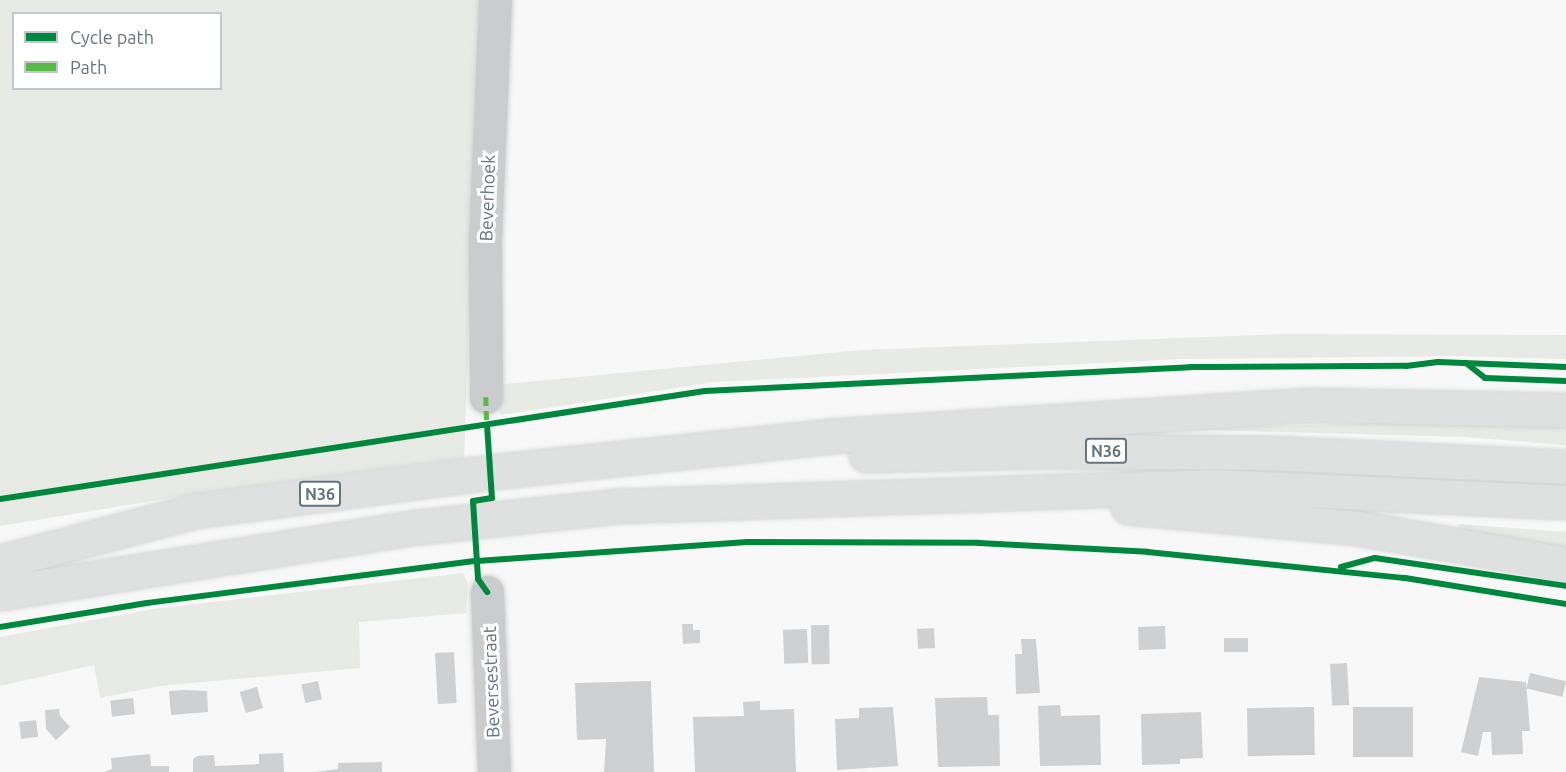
<!DOCTYPE html>
<html>
<head>
<meta charset="utf-8">
<style>
  body { margin:0 }
  #map { position:relative; width:1566px; height:772px; overflow:hidden; background:#f8f8f8; font-family:Ubuntu,sans-serif }
  div>[style] { position:absolute }
  .green>* { inset:0; background:#e7eae5 }
  .building>* { inset:0; background:#cfd0d1; transform-origin:0 0 }
  .roads { filter:drop-shadow(0 0 2px #d4d5d6) drop-shadow(0 0 2px #d4d5d6) }
  .minor>* { height:33px; margin:-16.5px; padding:0 16.5px; transform-origin:16.5px; border-radius:16.5px; background:#cbcccd }
  .major>* { height:33px; margin:-16.5px; padding:0 16.5px; transform-origin:16.5px; border-radius:16.5px; background:#dfe0e0 }
  .quiet>* { height:4.5px; margin-top:-2.25px; transform-origin:0; background:repeating-linear-gradient(90deg,#58b947 0 9px,transparent 0 13.5px) }
  .cycleway>* { height:6px; margin:-3px; padding:0 3px; transform-origin:3px; border-radius:3px; background:#00873e }
  span { translate:-50% -50%; white-space:nowrap; text-align:center; line-height:1.15; -webkit-text-stroke:6px #fff; paint-order:stroke }
  .shield-label span { padding:2px 4px; background:#fff; border:2px solid; border-radius:4px; -webkit-text-stroke-width:0 }
  .shield-label { font-size:16px; color:#667480; font-weight:700 }
  .street-label { font-size:18px; color:#667480 }
  .legend { position:absolute; left:12px; top:12px; width:210px; height:78px; box-sizing:border-box; background:#fff; border:2px solid #c2c7cc; margin:0; padding:8px 10px; list-style:none; font-size:18px; color:#667480 }
  .legend li { display:flex; align-items:center; gap:12px; height:30px }
  .legend b { width:30px; border:2px solid #c2c7cc }
</style>
</head>
<body>
<div id="map">
  <div class="green">
    <div style="clip-path:polygon(evenodd,0 0,481px 0,464px 458px,189px 495px,0 526px,0 0,14px 14px,220px 14px,220px 88px,14px 88px,14px 14px)"></div>
    <div style="clip-path:polygon(1282px 334px,1566px 335px,1566px 359px,1459px 356px,1181px 359px,714px 382px,501px 415px,495px 407px,496px 385px,862px 350px)"></div>
    <div style="clip-path:polygon(1524px 419px,1566px 421px,1566px 445px,1465px 437px,1166px 429px)"></div>
    <div style="clip-path:polygon(1459px 524px,1566px 532px,1566px 549px,1458px 531px)"></div>
    <div style="clip-path:polygon(463px 573px,468px 585px,466px 613px,359px 622px,360px 668px,160px 686px,100px 698px,94px 665px,0 686px,0 637px,153px 609px)"></div>
  </div>
  <div class="building">
    <div style="clip-path:polygon(682px 624px,693px 624px,693px 630px,700px 630px,700px 643px,683px 644px)"></div>
    <div style="left:829px;top:625px;width:39px;height:18px;rotate:89deg"></div>
    <div style="left:1165px;top:626px;width:23px;height:27px;rotate:88deg"></div>
    <div style="left:934px;top:628px;width:20px;height:17px;rotate:87deg"></div>
    <div style="left:807px;top:629px;width:34px;height:24px;rotate:88deg"></div>
    <div style="left:1224px;top:638px;width:24px;height:14px"></div>
    <div style="clip-path:polygon(1021px 639px,1036px 639px,1040px 693px,1016px 694px,1015px 654px,1022px 654px)"></div>
    <div style="left:454px;top:652px;width:51px;height:19px;rotate:87deg"></div>
    <div style="left:1347px;top:663px;width:42px;height:17px;rotate:87deg"></div>
    <div style="left:1530px;top:673px;width:37px;height:16px;rotate:13deg"></div>
    <div style="clip-path:polygon(1479px 677px,1526px 682px,1530px 731px,1522px 731px,1523px 754px,1492px 755px,1491px 732px,1483px 732px,1478px 756px,1461px 752px)"></div>
    <div style="left:318px;top:681px;width:19px;height:17px;rotate:78deg"></div>
    <div style="clip-path:polygon(651px 681px,654px 772px,604px 772px,606px 739px,577px 740px,575px 683px)"></div>
    <div style="left:257px;top:687px;width:22px;height:18px;rotate:74deg"></div>
    <div style="clip-path:polygon(183px 690px,207px 691px,208px 712px,171px 715px,169px 691px)"></div>
    <div style="clip-path:polygon(987px 697px,988px 715px,999px 715px,1000px 766px,938px 767px,935px 698px)"></div>
    <div style="left:133px;top:698px;width:16px;height:23px;rotate:83deg"></div>
    <div style="clip-path:polygon(760px 701px,760px 710px,794px 709px,796px 772px,695px 772px,693px 717px,744px 716px,743px 702px)"></div>
    <div style="clip-path:polygon(1060px 705px,1061px 716px,1100px 715px,1101px 765px,1040px 766px,1038px 706px)"></div>
    <div style="clip-path:polygon(893px 707px,898px 766px,837px 770px,835px 719px,859px 718px,859px 708px)"></div>
    <div style="left:1314px;top:707px;width:48px;height:67px;rotate:89deg"></div>
    <div style="left:1413px;top:707px;width:50px;height:60px;rotate:90deg"></div>
    <div style="clip-path:polygon(59px 709px,60px 716px,70px 727px,56px 740px,46px 729px,45px 710px)"></div>
    <div style="clip-path:polygon(1201px 712px,1203px 758px,1180px 759px,1180px 764px,1142px 765px,1141px 714px)"></div>
    <div style="left:36px;top:720px;width:17px;height:17px;rotate:83deg"></div>
    <div style="clip-path:polygon(283px 753px,284px 772px,193px 772px,193px 759px,197px 756px,214px 755px,215px 766px,259px 764px,259px 754px)"></div>
    <div style="clip-path:polygon(150px 754px,151px 766px,169px 766px,169px 772px,104px 772px,112px 769px,111px 758px)"></div>
    <div style="clip-path:polygon(382px 762px,382px 772px,314px 772px,338px 769px,338px 763px)"></div>
  </div>
  <div class="roads">
    <div class="minor">
      <div style="left:486px;top:397px;width:158px;rotate:-90.4deg"></div>
      <div style="left:485px;top:239px;width:239px;rotate:-87.6deg"></div>
      <div style="left:487px;top:592px;width:180px;rotate:87.8deg"></div>
    </div>
    <div class="major">
      <div style="left:866px;top:455px;width:177px;rotate:-1.3deg"></div>
      <div style="left:1043px;top:451px;width:228px;rotate:0.5deg"></div>
      <div style="left:1271px;top:453px;width:295px;rotate:2.7deg"></div>
      <div style="left:1128px;top:507px;width:231px;rotate:5.2deg"></div>
      <div style="left:1358px;top:528px;width:211px;rotate:9.8deg"></div>
      <div style="left:0;top:562px;width:201px;rotate:-14.7deg"></div>
      <div style="left:194px;top:511px;width:299px;rotate:-7.5deg"></div>
      <div style="left:490px;top:472px;width:342px;rotate:-6deg"></div>
      <div style="left:830px;top:436px;width:482px;rotate:-3.7deg"></div>
      <div style="left:1311px;top:405px;width:255px;rotate:1.1deg"></div>
      <div style="left:0;top:593px;width:423px;rotate:-9deg"></div>
      <div style="left:418px;top:527px;width:200px;rotate:-6deg"></div>
      <div style="left:617px;top:506px;width:597px;rotate:-1.92deg"></div>
      <div style="left:1214px;top:486px;width:352px;rotate:2.6deg"></div>
    </div>
  </div>
  <div class="quiet">
    <div style="left:486px;top:397px;width:28px;rotate:88deg"></div>
  </div>
  <div class="cycleway">
    <div style="left:1466px;top:363px;width:24px;rotate:38deg"></div>
    <div style="left:1485px;top:378px;width:81px;rotate:2.1deg"></div>
    <div style="left:487px;top:425px;width:73px;rotate:86.1deg"></div>
    <div style="left:492px;top:498px;width:19px;rotate:171deg"></div>
    <div style="left:473px;top:501px;width:78px;rotate:86.3deg"></div>
    <div style="left:478px;top:579px;width:16px;rotate:55deg"></div>
    <div style="left:0;top:499px;width:713px;rotate:-8.71deg"></div>
    <div style="left:705px;top:391px;width:486px;rotate:-2.8deg"></div>
    <div style="left:1190px;top:367px;width:216px;rotate:-0.3deg"></div>
    <div style="left:1406px;top:366px;width:32px;rotate:-7deg"></div>
    <div style="left:1438px;top:362px;width:128px;rotate:2.2deg"></div>
    <div style="left:1341px;top:567px;width:35px;rotate:-15deg"></div>
    <div style="left:1375px;top:558px;width:193px;rotate:8.3deg"></div>
    <div style="left:0;top:627px;width:149px;rotate:-9.3deg"></div>
    <div style="left:147px;top:603px;width:333px;rotate:-7.3deg"></div>
    <div style="left:477px;top:561px;width:271px;rotate:-4deg"></div>
    <div style="left:747px;top:542px;width:232px;rotate:0.2deg"></div>
    <div style="left:979px;top:543px;width:169px;rotate:3deg"></div>
    <div style="left:1148px;top:552px;width:258px;rotate:5.8deg"></div>
    <div style="left:1405px;top:578px;width:163px;rotate:9.2deg"></div>
  </div>
  <div class="shield-label">
    <span style="left:1106px;top:451px">N36</span>
    <span style="left:320px;top:494px">N36</span>
  </div>
  <div class="street-label">
    <span style="left:487px;top:198px;rotate:-88deg">Beverhoek</span>
    <span style="left:491px;top:682px;rotate:-92deg">Beversestraat</span>
  </div>
  <ul class="legend">
  <li><b style="height:8px;background:#00873e"></b>Cycle path</li>
  <li><b style="height:8px;background:#58b947"></b>Path</li>
  </ul>
</div>
</body>
</html>
